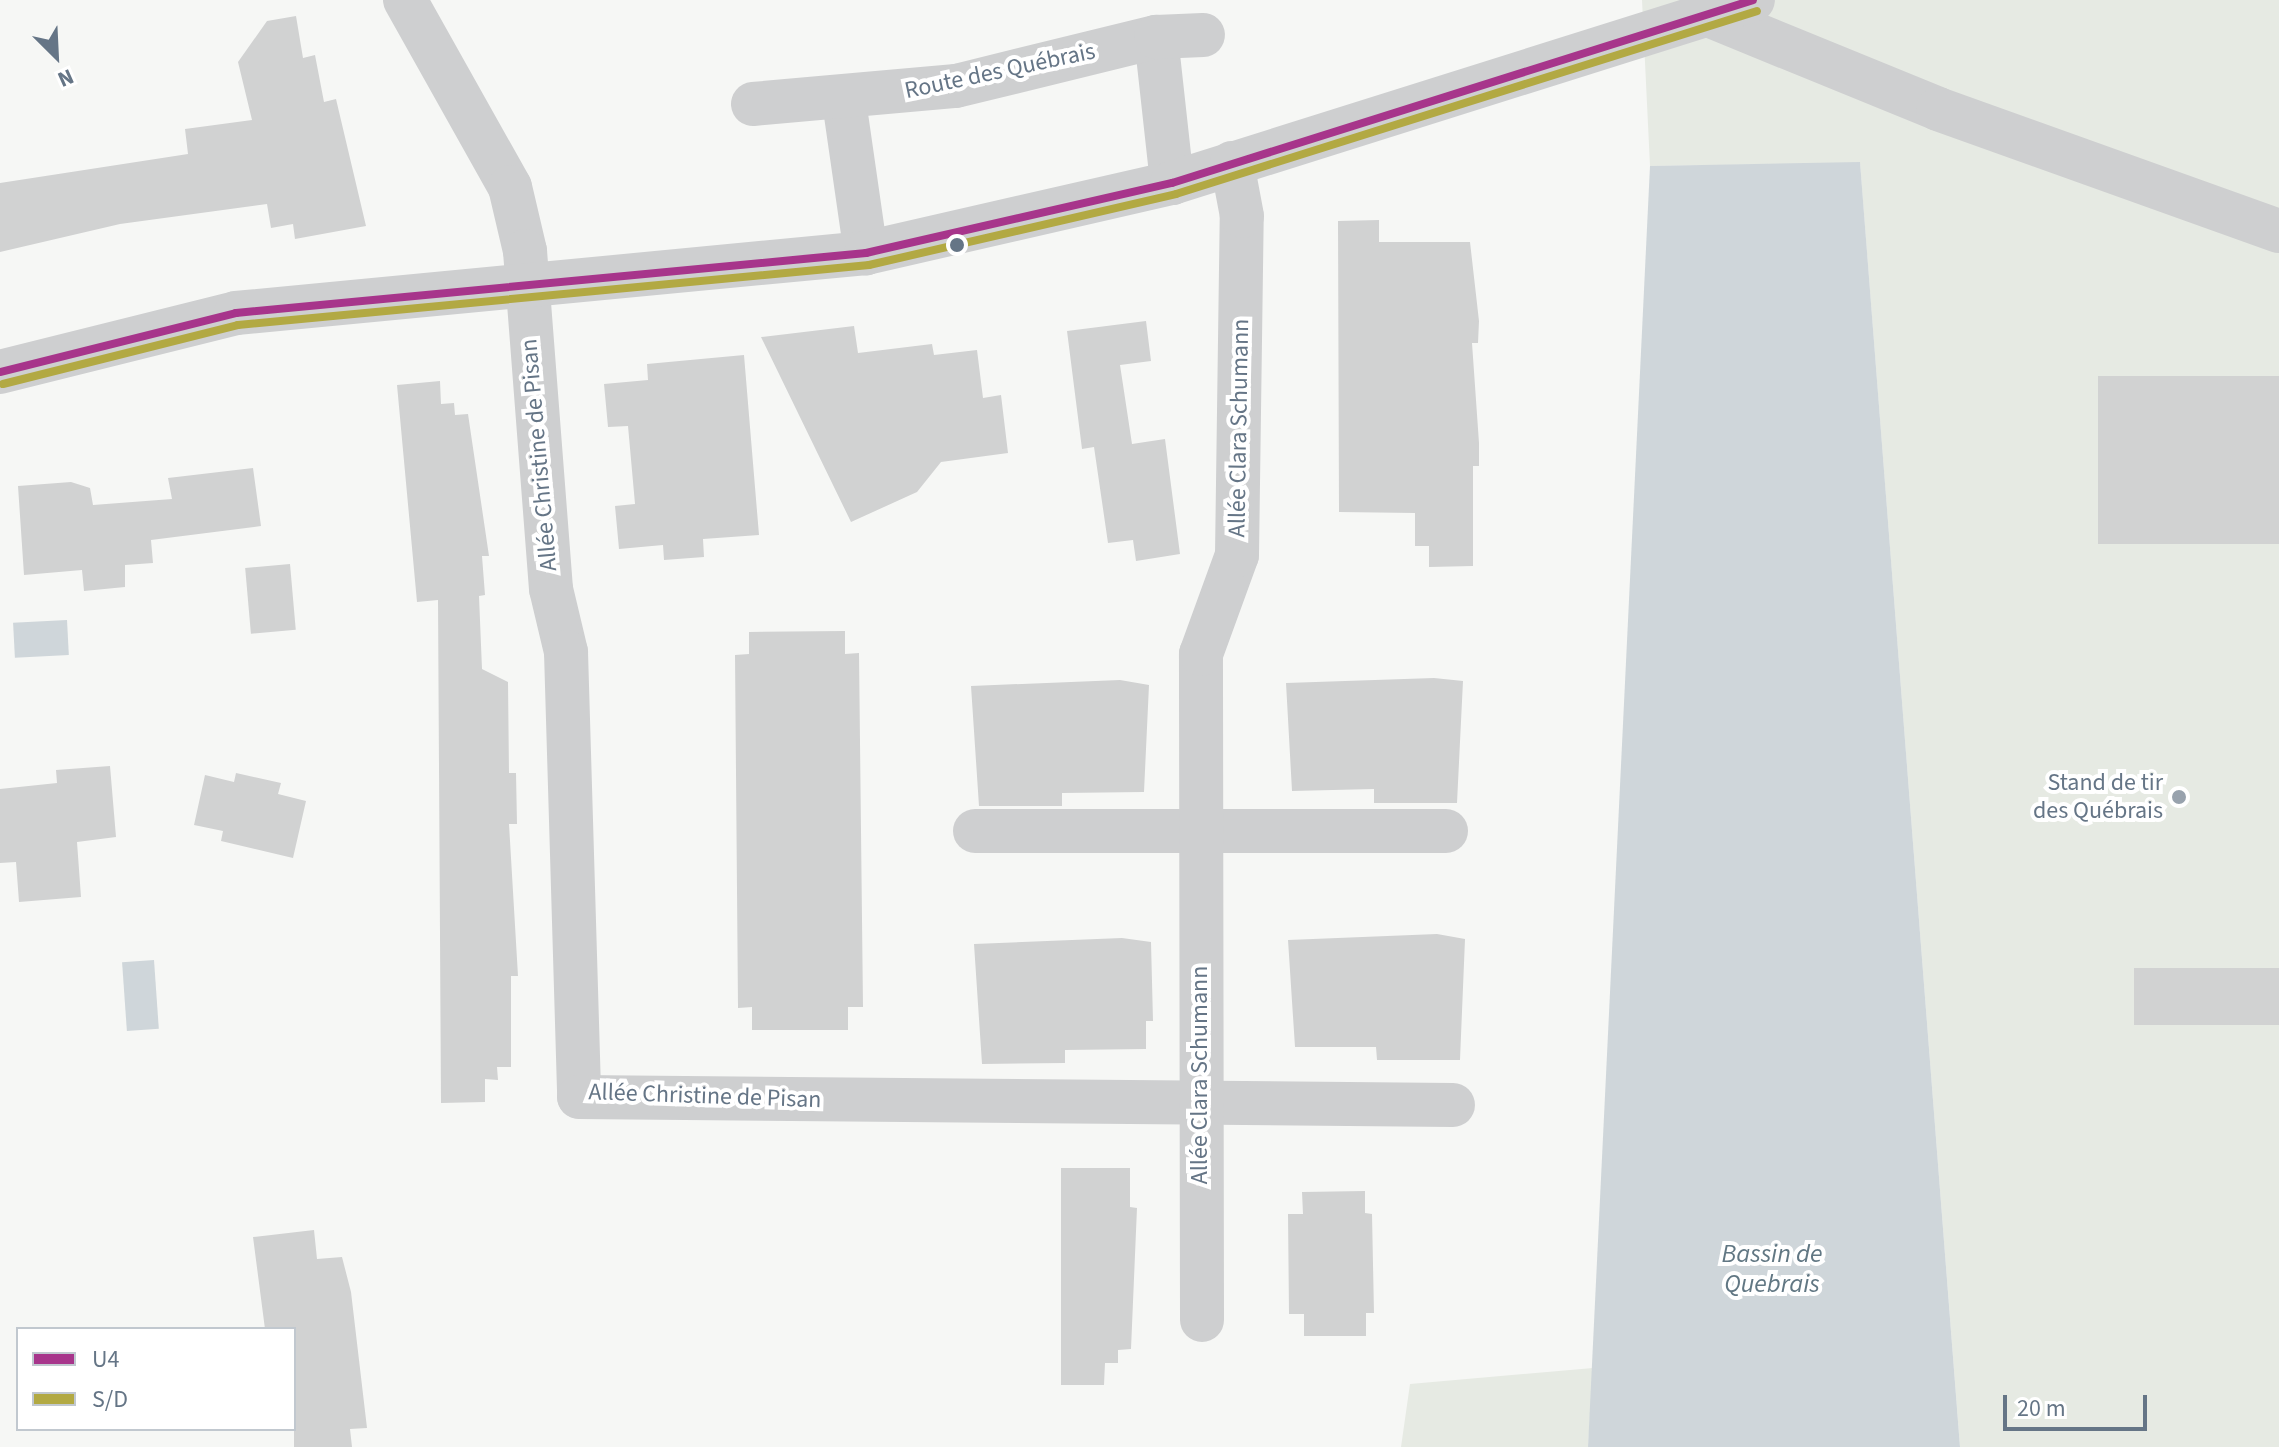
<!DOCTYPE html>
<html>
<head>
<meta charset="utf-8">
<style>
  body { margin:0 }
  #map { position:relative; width:2279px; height:1447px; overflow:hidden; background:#f6f7f5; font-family:"Source Sans 3",sans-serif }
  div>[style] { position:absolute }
  .green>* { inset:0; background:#e6eae3 }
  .water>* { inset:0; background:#cfd6da; transform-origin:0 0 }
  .building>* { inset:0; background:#d1d2d2; transform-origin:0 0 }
  .minor>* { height:44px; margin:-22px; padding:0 22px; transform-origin:22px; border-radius:22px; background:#cecfd0 }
  .bus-1>* { height:8px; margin:-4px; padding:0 4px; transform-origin:4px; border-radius:4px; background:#a7358b }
  .bus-2>* { height:8px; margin:-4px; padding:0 4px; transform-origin:4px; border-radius:4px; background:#b2a943 }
  .dots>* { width:22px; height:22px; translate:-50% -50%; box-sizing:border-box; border:4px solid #fff; border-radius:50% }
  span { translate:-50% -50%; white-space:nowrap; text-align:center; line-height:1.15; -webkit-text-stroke:8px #fff; paint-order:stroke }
  .street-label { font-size:24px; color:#657586 }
  .poi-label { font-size:24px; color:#657586 }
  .right { translate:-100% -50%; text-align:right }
  .water-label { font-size:26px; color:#617783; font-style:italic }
  .legend { position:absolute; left:16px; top:1327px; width:280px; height:104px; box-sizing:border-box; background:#fff; border:2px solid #c1c8cf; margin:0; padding:10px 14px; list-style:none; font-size:24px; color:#657586 }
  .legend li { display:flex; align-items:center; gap:16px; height:40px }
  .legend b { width:40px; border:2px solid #c1c8cf }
  .north { position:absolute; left:16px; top:16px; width:80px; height:80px; -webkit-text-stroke:6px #fff; paint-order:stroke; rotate:156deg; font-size:22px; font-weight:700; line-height:32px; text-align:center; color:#657586 }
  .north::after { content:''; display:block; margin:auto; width:28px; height:36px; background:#657586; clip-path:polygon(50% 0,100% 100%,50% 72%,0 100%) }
  .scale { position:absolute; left:2003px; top:1395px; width:144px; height:36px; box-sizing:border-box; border:4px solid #657586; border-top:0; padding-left:10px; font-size:24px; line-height:28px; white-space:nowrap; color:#657586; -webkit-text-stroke:6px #fff; paint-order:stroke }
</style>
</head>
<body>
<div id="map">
  <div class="green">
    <div style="clip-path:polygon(1642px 0,2279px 0,2279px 1447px,1960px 1447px,1860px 163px,1650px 166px)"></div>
    <div style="clip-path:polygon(1593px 1368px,1588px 1447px,1401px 1447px,1410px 1384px)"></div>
  </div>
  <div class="water">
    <div style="clip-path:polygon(1860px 162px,1960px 1447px,1588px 1447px,1650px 166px)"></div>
    <div style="left:67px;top:620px;width:35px;height:54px;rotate:87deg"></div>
    <div style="left:154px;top:960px;width:69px;height:32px;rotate:86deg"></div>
  </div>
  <div class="building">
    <div style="clip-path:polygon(296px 16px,303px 58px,315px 55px,324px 102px,336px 99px,366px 226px,295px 239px,293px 224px,271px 228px,267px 204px,120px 224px,0 252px,0 183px,188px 154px,185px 129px,252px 120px,238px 62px,267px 21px)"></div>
    <div style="clip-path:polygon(1379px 220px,1379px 242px,1470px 242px,1479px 321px,1478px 343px,1472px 343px,1479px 443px,1479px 466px,1473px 466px,1473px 566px,1429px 567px,1429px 546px,1415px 546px,1415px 513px,1339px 512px,1338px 221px)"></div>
    <div style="clip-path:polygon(1146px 321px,1151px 361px,1120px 365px,1132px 444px,1165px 439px,1180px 554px,1136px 561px,1133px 540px,1108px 543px,1094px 447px,1082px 449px,1067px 331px)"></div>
    <div style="clip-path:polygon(854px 326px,858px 353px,932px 344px,934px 355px,977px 350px,983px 398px,1001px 395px,1008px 453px,941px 462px,917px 492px,851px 522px,761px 337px)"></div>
    <div style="clip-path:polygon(744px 355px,759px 535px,703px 539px,704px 557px,664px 560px,663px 545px,619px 549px,615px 506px,635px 504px,628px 426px,608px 427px,604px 384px,648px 380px,647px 364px)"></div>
    <div style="left:2279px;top:376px;width:168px;height:181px;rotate:90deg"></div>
    <div style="clip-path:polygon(440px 381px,441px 404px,454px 403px,455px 415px,468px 414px,489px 556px,482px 556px,485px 595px,479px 596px,482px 669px,508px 682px,509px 773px,516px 773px,517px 824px,509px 824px,518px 976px,511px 976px,511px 1067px,497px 1067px,498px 1080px,485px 1079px,485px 1102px,441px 1103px,438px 600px,417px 602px,397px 385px)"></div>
    <div style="clip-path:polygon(253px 468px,261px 526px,151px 540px,153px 563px,125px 565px,125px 587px,84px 591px,82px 570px,24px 575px,18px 486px,71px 482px,90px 488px,93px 505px,172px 499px,168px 478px)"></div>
    <div style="left:290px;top:564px;width:66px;height:45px;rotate:85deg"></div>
    <div style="clip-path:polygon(845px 631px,845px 654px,859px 653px,863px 1007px,848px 1007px,848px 1030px,752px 1030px,752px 1007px,738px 1008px,735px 655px,749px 654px,749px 632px)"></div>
    <div style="clip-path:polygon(1434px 678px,1463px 681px,1457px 803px,1374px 803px,1374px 789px,1292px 791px,1286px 683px)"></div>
    <div style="clip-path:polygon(1120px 680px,1149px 685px,1144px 792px,1062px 793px,1062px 806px,979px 806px,971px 686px)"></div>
    <div style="clip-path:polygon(110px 766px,116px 837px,77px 842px,81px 897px,19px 902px,16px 862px,0 863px,0 789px,57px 783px,56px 770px)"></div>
    <div style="clip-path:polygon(236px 773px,281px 783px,278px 794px,306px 801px,293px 858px,221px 841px,223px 831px,194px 825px,205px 775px,234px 782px)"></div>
    <div style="clip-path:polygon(1437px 934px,1465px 939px,1460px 1060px,1377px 1060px,1376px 1047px,1295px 1047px,1288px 940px)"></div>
    <div style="clip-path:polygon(1122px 938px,1151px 942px,1153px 1021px,1146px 1021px,1146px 1049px,1065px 1050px,1065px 1063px,982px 1064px,974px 944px)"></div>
    <div style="left:2279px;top:968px;width:57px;height:145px;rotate:90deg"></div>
    <div style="clip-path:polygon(1061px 1168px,1130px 1168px,1130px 1207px,1137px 1208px,1131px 1349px,1118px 1350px,1118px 1363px,1105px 1363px,1104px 1385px,1061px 1385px)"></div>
    <div style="clip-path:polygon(1365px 1191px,1365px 1213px,1372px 1214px,1374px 1313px,1366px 1313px,1366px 1336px,1304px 1336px,1304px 1314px,1289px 1314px,1288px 1214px,1303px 1214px,1302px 1192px)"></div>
    <div style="clip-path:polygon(314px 1230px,317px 1259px,342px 1257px,351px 1292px,367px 1428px,350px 1429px,352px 1447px,294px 1447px,294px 1329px,265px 1329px,253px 1237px)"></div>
  </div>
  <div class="minor">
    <div style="left:405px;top:0;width:214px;rotate:60.7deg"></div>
    <div style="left:510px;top:187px;width:66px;rotate:76.8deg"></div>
    <div style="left:525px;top:251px;width:339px;rotate:85.6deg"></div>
    <div style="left:551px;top:589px;width:65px;rotate:76.6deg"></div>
    <div style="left:566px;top:652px;width:445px;rotate:88.3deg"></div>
    <div style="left:579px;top:1097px;width:874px;rotate:0.52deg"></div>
    <div style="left:1708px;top:15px;width:248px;rotate:22.2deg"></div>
    <div style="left:1938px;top:109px;width:362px;rotate:19.7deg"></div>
    <div style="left:1156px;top:37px;width:147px;rotate:83.7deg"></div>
    <div style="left:844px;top:101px;width:154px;rotate:81.8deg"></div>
    <div style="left:753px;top:104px;width:204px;rotate:-5.1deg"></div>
    <div style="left:956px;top:86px;width:206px;rotate:-13.8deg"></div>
    <div style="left:1156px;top:37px;width:47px;rotate:-2.4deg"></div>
    <div style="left:0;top:372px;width:243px;rotate:-14deg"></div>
    <div style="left:236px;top:313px;width:633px;rotate:-5.44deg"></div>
    <div style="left:866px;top:253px;width:314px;rotate:-12.9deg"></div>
    <div style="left:1172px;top:183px;width:609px;rotate:-17.48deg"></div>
    <div style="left:975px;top:831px;width:471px"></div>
    <div style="left:1202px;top:1320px;width:666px;rotate:-90.09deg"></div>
    <div style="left:1201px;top:654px;width:105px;rotate:-70deg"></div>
    <div style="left:1237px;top:555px;width:339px;rotate:-89.2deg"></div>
    <div style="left:1242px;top:216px;width:54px;rotate:-100.7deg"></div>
  </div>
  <div class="bus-1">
    <div style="left:0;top:372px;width:243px;rotate:-14deg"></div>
    <div style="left:236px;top:313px;width:633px;rotate:-5.44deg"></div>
    <div style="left:866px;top:253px;width:314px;rotate:-12.9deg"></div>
    <div style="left:1172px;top:183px;width:609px;rotate:-17.48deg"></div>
  </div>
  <div class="bus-2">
    <div style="left:3px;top:384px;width:242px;rotate:-14.1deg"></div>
    <div style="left:238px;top:325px;width:634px;rotate:-5.43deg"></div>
    <div style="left:869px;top:265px;width:315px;rotate:-13deg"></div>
    <div style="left:1176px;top:194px;width:609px;rotate:-17.48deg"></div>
  </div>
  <div class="dots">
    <div style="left:957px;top:245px;background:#657586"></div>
    <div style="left:2179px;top:797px;background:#98a2ad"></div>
  </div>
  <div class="street-label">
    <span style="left:1000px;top:71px;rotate:-12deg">Route des Québrais</span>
    <span style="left:1239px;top:428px;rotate:-89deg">Allée Clara Schumann</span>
    <span style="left:539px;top:455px;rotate:-95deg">Allée Christine de Pisan</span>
    <span style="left:1200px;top:1075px;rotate:-90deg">Allée Clara Schumann</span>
    <span style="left:705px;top:1096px;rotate:2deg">Allée Christine de Pisan</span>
  </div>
  <div class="poi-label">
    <span class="right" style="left:2163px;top:797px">Stand de tir<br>des Québrais</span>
  </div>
  <div class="water-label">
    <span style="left:1772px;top:1269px">Bassin de<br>Quebrais</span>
  </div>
  <ul class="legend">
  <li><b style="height:10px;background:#a7358b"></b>U4</li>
  <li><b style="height:10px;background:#b2a943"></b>S/D</li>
  </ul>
  <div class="north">N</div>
  <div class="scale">20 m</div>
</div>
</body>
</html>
